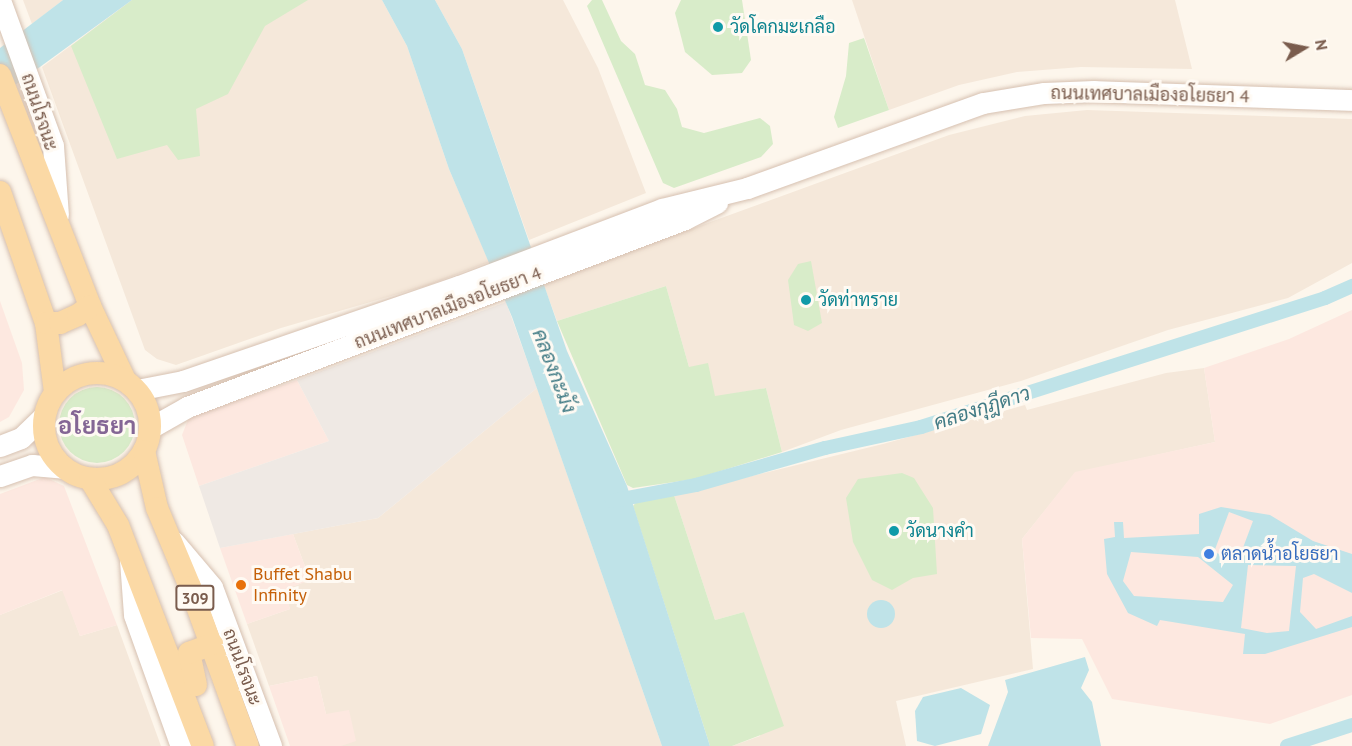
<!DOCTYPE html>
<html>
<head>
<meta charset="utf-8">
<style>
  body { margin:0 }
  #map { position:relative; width:1352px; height:746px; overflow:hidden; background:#fdf6ec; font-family:"PT Sans",Sarabun,sans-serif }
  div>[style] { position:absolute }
  .residential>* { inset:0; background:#f5e8da }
  .commercial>* { inset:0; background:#fde8e0 }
  .industrial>* { inset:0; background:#efe9e4 }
  .green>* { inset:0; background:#d8ecc9 }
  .round { border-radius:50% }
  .water>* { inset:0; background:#bfe3e8 }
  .canal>* { height:14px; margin:-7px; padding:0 7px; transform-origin:7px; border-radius:7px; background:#bfe3e8 }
  .roads { filter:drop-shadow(0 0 2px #d6c0b0) drop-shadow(0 0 2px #d6c0b0) }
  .secondary>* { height:21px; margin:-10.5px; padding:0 10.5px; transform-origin:10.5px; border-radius:10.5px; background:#fff }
  .primary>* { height:22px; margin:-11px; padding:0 11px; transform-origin:11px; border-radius:11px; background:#fbd9a5 }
  .primary>.ring { margin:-11px; padding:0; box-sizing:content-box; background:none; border:22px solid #fbd9a5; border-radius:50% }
  .dots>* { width:16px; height:16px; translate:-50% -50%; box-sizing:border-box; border:3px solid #fffaf3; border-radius:50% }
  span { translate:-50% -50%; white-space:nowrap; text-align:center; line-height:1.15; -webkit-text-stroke:6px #fffaf3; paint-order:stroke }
  .shield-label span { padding:2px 4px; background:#fffaf3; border:2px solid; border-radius:4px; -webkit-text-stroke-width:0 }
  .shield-label { font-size:16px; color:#7a5c4d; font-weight:700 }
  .culture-label { font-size:18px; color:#0d838f }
  .left { translate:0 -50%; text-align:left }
  .street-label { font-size:18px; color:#7a5c4d }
  .shop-label { font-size:18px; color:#366cbe }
  .food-label { font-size:18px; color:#c56008 }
  .water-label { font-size:20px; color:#437c86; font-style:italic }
  .district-label { font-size:24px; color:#846695; font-weight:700 }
  .north { position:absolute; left:1274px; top:18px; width:60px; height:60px; -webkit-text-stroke:4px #fffaf3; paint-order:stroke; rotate:80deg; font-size:16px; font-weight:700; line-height:24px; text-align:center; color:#7a5c4d }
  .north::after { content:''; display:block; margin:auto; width:21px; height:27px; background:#7a5c4d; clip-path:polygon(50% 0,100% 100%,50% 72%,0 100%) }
</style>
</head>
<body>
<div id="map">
  <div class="residential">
    <div style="clip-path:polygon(23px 0,63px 0,32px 24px)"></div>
    <div style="clip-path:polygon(132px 0,382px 0,407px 46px,449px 169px,489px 262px,429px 285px,281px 328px,176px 365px,157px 359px,145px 350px,42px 67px)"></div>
    <div style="clip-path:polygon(435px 0,563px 0,598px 68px,646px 193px,529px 240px,462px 49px)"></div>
    <div style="clip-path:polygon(852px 0,1175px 0,1192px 69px,1081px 67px,1017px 72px,959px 85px,889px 110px)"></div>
    <div style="clip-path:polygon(1087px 110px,1352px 119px,1352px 263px,1288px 298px,1168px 330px,1021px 381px,841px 430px,782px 452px,766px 388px,715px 397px,689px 367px,666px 286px,557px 321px,543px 283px,949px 135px,1025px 116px)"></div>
    <div style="clip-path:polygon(1204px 368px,1215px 442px,1075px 473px,1022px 539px,1033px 669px,896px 701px,906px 746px,732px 746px,760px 736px,744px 612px,715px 620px,674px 495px,883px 444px,1025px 405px,1027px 410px,1166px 373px)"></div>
    <div style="clip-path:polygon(537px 388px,662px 746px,341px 746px,326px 714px,317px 676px,269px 686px,247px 624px,290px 609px,283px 590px,310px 580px,293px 534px,378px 518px)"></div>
    <div style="clip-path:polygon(63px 590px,80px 636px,117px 625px,161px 746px,0 746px,0 615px)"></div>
  </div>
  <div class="commercial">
    <div style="clip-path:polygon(0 301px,22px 363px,24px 390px,9px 417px,0 422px)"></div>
    <div style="clip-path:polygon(1352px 310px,1352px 695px,1270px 724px,1112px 699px,1082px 639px,1031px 638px,1022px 539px,1075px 472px,1215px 442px,1204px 368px,1289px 339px)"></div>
    <div style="clip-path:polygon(297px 380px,329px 441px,199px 486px,182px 435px,189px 417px)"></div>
    <div style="clip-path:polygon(45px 477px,64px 486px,117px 625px,80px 636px,62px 590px,0 615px,0 494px)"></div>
    <div style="clip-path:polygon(293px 534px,310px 580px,284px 590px,290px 609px,247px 624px,220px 548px)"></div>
    <div style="clip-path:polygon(317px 676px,326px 714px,349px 710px,356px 741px,341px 746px,290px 746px,269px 686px)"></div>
  </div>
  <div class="industrial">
    <div style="clip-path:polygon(506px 302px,537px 388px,378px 518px,220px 548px,199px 486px,329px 441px,297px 380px)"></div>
  </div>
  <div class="green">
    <div style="clip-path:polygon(132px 0,308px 0,265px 26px,228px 94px,196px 109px,200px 156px,178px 160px,167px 145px,117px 159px,71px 46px)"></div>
    <div style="clip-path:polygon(592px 0,602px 0,621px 41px,635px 54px,645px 85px,665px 90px,677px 109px,682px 127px,704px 133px,760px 118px,770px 126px,773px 144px,761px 157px,674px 188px,663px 183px,587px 6px)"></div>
    <div style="clip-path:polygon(681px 0,742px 0,751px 60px,742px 73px,712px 75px,685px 52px,675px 13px)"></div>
    <div style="clip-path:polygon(864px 38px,889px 110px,838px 128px,834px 117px,846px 76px,849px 43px)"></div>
    <div style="clip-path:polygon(811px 261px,822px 323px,808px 331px,794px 325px,788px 280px,798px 264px)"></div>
    <div style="clip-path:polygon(666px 286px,689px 367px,708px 363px,715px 396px,766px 388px,782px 452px,695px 479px,633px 488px,627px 485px,557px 321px)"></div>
    <div class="round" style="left:59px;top:387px;width:76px;height:76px"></div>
    <div style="clip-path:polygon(902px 473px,914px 478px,933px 508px,937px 574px,913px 578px,892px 590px,872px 580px,853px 542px,846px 498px,858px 479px)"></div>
    <div style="clip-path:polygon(674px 495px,715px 620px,744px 612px,784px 726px,732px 746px,710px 746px,633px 506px,637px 501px)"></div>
  </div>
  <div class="water">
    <div style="clip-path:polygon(63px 0,132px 0,0 96px,0 48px)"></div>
    <div style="clip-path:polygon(382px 0,435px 0,462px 49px,567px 351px,627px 486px,710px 746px,662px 746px,512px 317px,449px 169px,407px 46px)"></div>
    <div style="clip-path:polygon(evenodd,1221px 507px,1270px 515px,1313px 541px,1352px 554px,1352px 593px,1314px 574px,1303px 578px,1300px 612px,1316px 629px,1352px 616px,1352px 627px,1265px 654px,1243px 654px,1245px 634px,1160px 620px,1157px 626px,1128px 613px,1107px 574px,1104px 539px,1115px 537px,1114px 522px,1123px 522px,1124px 538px,1199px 534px,1199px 514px,1221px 507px,1229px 512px,1253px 521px,1238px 561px,1214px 552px,1229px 512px,1221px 507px,1131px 552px,1198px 557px,1233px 585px,1223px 602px,1134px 596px,1123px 581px,1131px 552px,1221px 507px,1248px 565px,1296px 566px,1289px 631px,1267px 633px,1241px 628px,1248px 565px)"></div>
    <div class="round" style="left:867px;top:600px;width:28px;height:28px"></div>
    <div style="clip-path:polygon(1085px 657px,1089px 670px,1081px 688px,1092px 702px,1101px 746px,988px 746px,1008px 692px,1005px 680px)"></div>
    <div style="clip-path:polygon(961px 688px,990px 705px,981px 734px,935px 746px,917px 741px,915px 711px,923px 697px)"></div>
  </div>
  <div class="canal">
    <div style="left:612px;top:501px;width:86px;rotate:-10.8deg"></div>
    <div style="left:696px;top:485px;width:134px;rotate:-16deg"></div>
    <div style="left:825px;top:448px;width:98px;rotate:-12.3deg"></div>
    <div style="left:921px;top:427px;width:424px;rotate:-17.7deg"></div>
    <div style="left:1325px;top:298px;width:30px;rotate:-24deg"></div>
    <div style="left:1287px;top:746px;width:68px;rotate:-17.9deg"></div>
  </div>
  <div class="roads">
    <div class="secondary">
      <div style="left:0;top:0;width:155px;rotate:70deg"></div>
      <div style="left:53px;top:146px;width:69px;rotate:85.9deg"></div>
      <div style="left:137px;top:390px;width:47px;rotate:-11.1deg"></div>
      <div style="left:183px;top:381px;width:292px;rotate:-19deg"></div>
      <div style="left:459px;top:286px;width:217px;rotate:-20.8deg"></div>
      <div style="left:662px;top:209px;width:88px;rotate:-13.9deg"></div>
      <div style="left:747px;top:188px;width:251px;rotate:-19.8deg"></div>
      <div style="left:983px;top:103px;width:62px;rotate:-9.3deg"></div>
      <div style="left:1044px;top:93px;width:50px;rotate:-2.3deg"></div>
      <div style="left:1094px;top:91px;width:258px;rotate:2deg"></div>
      <div style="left:150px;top:428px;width:43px;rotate:-29.6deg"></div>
      <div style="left:187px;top:407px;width:532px;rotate:-20.68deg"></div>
      <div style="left:685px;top:219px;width:36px;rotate:-27deg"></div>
      <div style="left:0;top:446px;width:22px;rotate:-21deg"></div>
      <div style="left:21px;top:438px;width:32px;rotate:-44deg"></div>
      <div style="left:0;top:476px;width:34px;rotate:-19deg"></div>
      <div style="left:32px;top:465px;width:32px;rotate:5deg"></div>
      <div style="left:174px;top:542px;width:59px;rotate:49.8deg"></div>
      <div style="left:212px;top:587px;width:170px;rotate:69.6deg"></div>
      <div style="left:130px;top:560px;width:55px;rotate:85.8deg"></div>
      <div style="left:134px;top:615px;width:139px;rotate:70.3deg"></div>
    </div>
    <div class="primary">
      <div style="left:0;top:75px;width:248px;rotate:68.7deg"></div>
      <div style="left:90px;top:306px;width:82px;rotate:64.7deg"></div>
      <div style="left:0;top:192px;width:139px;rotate:70.7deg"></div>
      <div style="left:46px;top:323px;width:70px;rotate:82.6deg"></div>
      <div style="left:46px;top:323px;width:14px"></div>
      <div style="left:60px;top:323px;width:20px;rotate:-24deg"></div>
      <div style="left:78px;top:315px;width:15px;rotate:-37deg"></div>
      <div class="ring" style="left:44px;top:373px;width:84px;height:84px"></div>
      <div style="left:144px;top:451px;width:58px;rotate:77.2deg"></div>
      <div style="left:157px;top:508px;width:86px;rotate:67.3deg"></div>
      <div style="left:190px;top:587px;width:169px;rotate:70deg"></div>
      <div style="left:90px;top:479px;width:54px;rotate:58.7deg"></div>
      <div style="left:118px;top:525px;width:237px;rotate:69deg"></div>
      <div style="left:196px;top:685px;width:33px;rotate:-102deg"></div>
      <div style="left:189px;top:653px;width:25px;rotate:-21deg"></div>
    </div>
  </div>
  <div class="dots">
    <div style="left:718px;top:27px;background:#0f9aa8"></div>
    <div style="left:806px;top:300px;background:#0f9aa8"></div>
    <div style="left:894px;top:531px;background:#0f9aa8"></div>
    <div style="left:1209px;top:554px;background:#3f7fe0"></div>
    <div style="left:241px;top:585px;background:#e8710a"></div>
  </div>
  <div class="shield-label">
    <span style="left:195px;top:598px">309</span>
  </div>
  <div class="culture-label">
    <span class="left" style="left:730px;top:27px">วัดโคกมะเกลือ</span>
    <span class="left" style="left:818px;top:300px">วัดท่าทราย</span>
    <span class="left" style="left:906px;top:531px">วัดนางคำ</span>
  </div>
  <div class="street-label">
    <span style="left:1150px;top:95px;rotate:1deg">ถนนเทศบาลเมืองอโยธยา 4</span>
    <span style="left:39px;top:112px;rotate:72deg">ถนนโรจนะ</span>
    <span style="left:448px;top:308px;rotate:-21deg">ถนนเทศบาลเมืองอโยธยา 4</span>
    <span style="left:242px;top:667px;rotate:70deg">ถนนโรจนะ</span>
  </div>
  <div class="shop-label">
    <span class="left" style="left:1221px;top:554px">ตลาดน้ำอโยธยา</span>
  </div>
  <div class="food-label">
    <span class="left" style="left:253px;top:585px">Buffet Shabu<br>Infinity</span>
  </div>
  <div class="water-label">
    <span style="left:554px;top:371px;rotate:69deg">คลองกะมัง</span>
    <span style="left:982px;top:408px;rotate:-18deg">คลองกุฎีดาว</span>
  </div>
  <div class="district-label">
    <span style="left:97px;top:426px">อโยธยา</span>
  </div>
  <div class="north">N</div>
</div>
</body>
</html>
